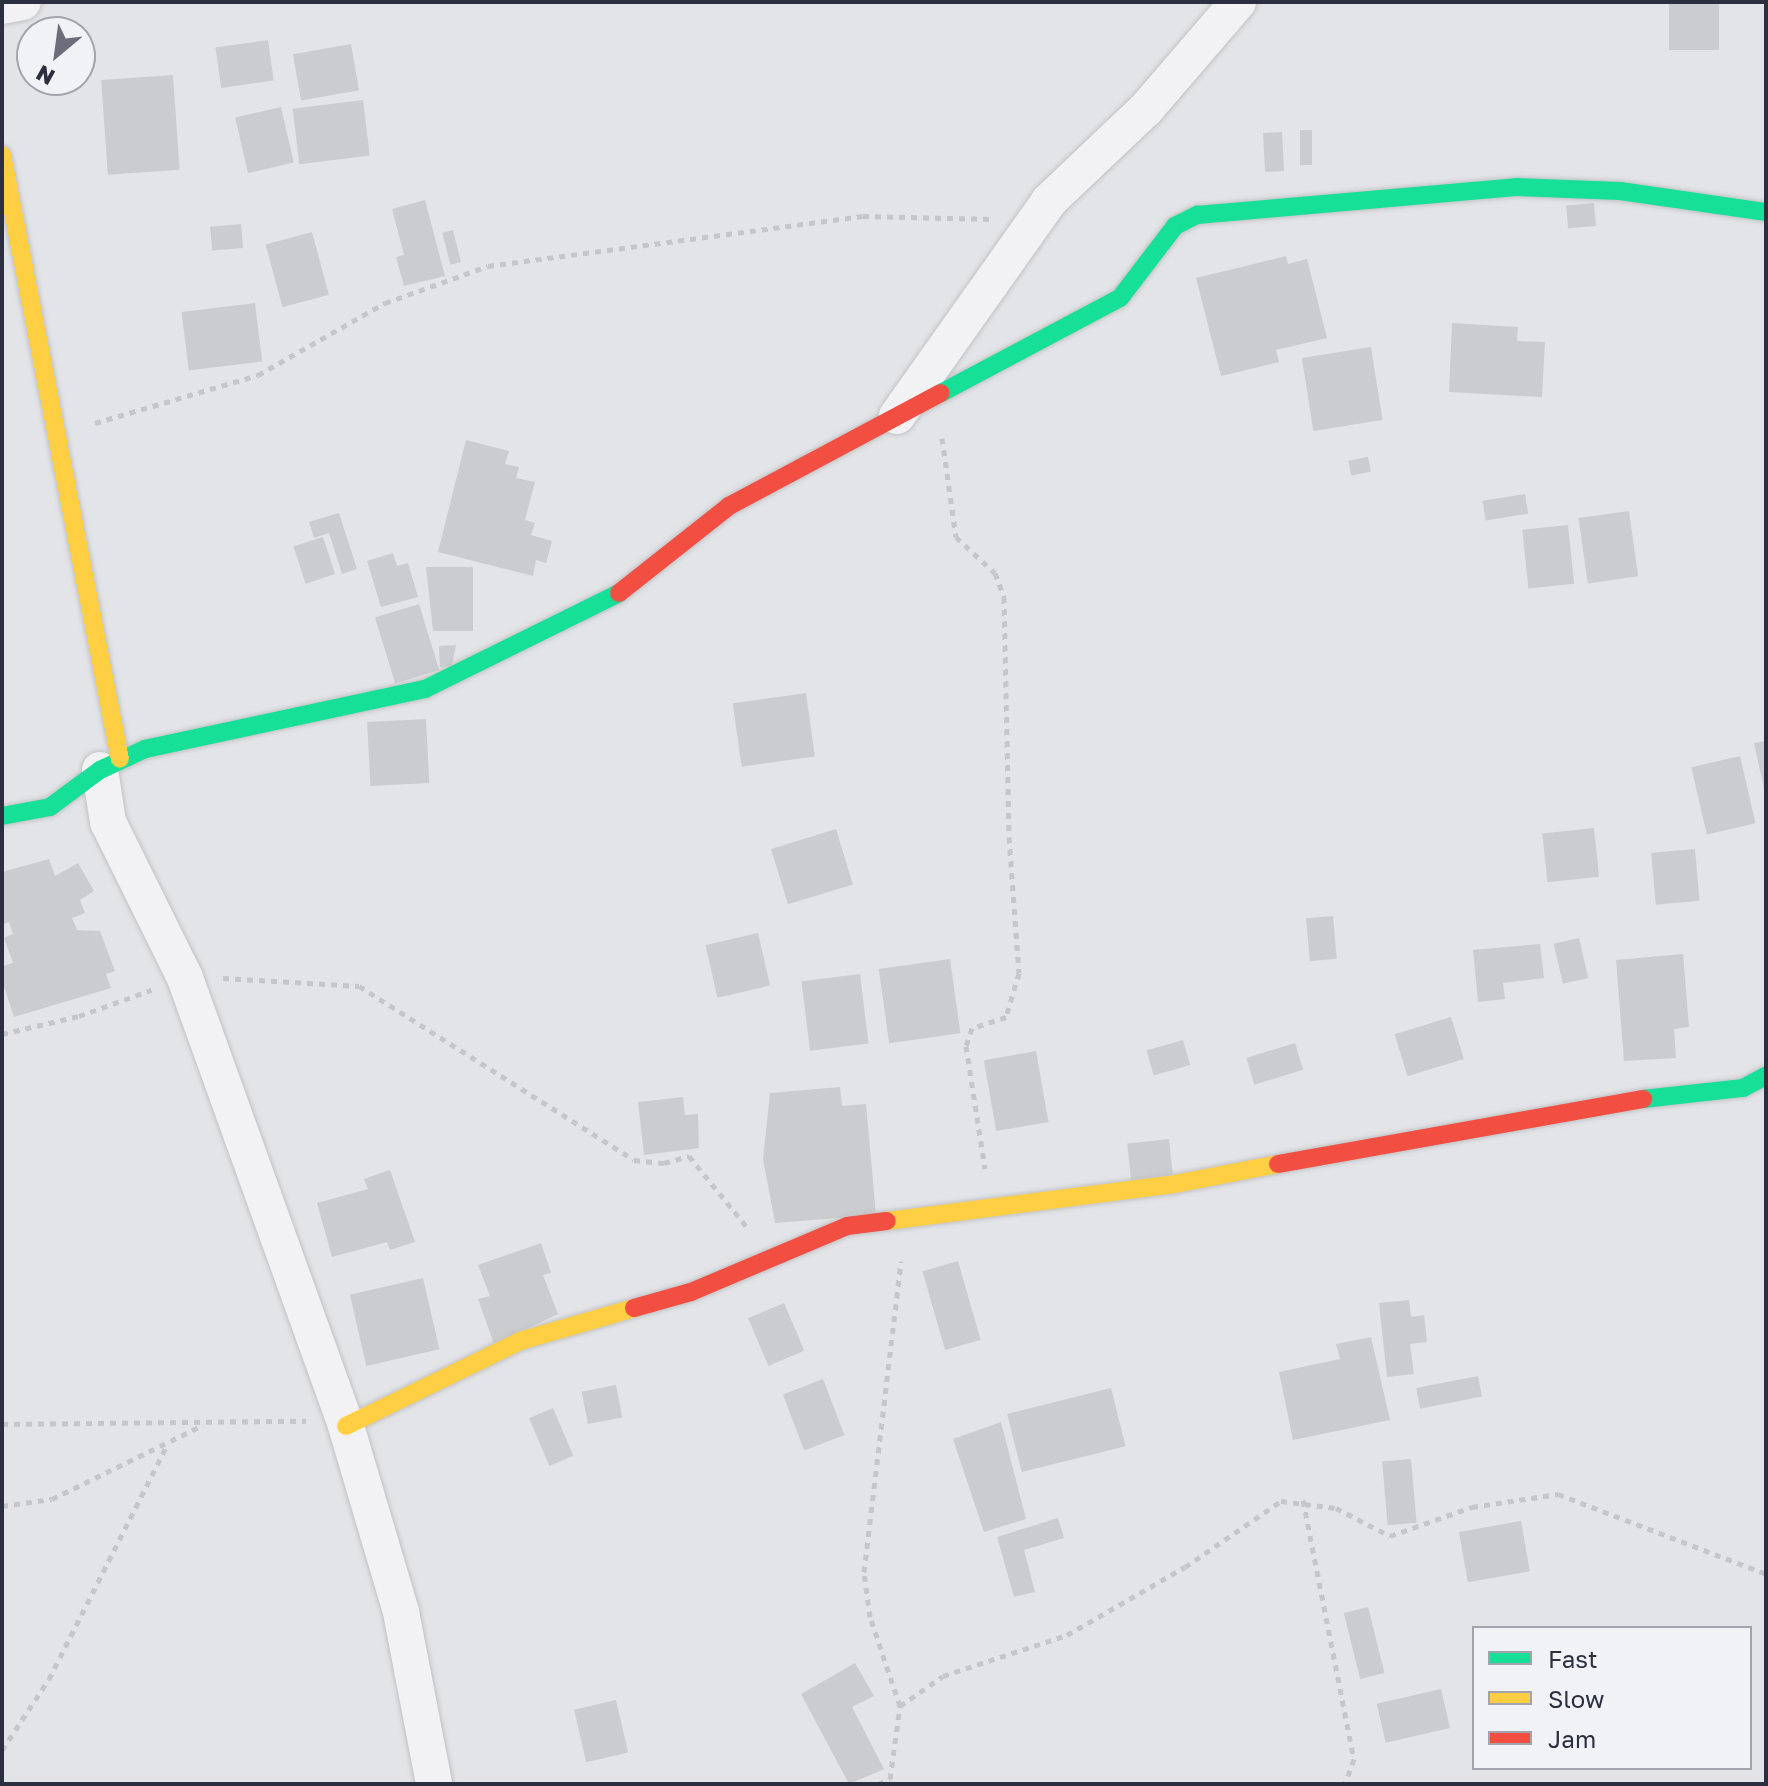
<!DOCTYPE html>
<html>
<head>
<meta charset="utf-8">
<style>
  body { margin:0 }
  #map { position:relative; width:1768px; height:1786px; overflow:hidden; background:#e3e4e7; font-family:"Golos Text",sans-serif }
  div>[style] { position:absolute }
  .building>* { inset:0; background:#cbcccf; transform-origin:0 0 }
  .path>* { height:5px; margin-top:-2.5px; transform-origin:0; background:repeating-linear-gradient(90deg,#c5c5ca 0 6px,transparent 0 12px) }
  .roads { filter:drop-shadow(0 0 2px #c1c2c5) drop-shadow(0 0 2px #c1c2c5) }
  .street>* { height:36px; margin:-18px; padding:0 18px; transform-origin:18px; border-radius:18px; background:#f2f2f4 }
  .fast>* { height:18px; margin:-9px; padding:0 9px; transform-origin:9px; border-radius:9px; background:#16e098 }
  .slow>* { height:18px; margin:-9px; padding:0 9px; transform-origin:9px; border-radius:9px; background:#ffcf43 }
  .jam>* { height:18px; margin:-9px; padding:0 9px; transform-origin:9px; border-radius:9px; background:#f24e42 }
  span { translate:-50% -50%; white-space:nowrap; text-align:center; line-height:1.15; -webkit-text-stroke:8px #f1f2f6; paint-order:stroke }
  .frame { position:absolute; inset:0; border:4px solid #2b2f3f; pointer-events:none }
  .legend { position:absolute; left:1472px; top:1626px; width:280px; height:144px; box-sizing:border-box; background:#f1f2f6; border:2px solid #a2a4ad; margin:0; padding:10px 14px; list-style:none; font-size:24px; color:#2b2f3f }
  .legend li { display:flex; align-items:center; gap:16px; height:40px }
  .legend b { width:40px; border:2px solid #a2a4ad }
  .north { position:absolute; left:16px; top:16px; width:80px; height:80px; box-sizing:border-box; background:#f1f2f6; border:2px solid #a2a4ad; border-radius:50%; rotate:209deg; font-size:22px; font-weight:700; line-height:32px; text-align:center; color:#2b2f3f }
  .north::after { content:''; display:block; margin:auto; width:28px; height:36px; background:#6b6e7a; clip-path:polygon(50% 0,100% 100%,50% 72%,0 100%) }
</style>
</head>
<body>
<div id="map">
  <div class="building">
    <div style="left:1669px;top:2px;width:50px;height:48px"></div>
    <div style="left:268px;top:40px;width:41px;height:53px;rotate:82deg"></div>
    <div style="left:351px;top:44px;width:47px;height:59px;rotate:80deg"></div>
    <div style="left:173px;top:75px;width:95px;height:72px;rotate:86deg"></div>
    <div style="left:363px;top:100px;width:56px;height:71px;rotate:83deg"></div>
    <div style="left:281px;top:107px;width:57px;height:47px;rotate:77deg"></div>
    <div style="left:1300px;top:130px;width:12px;height:35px"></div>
    <div style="left:1282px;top:132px;width:39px;height:19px;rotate:87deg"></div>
    <div style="clip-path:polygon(425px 200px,445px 276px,404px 286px,396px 257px,404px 255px,392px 209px)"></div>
    <div style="left:1594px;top:203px;width:23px;height:28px;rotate:85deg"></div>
    <div style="left:241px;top:224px;width:24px;height:31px;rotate:85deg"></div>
    <div style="left:453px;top:230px;width:33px;height:11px;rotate:76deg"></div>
    <div style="left:312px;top:232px;width:65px;height:48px;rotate:75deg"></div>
    <div style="clip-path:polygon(1286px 256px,1288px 264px,1307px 259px,1327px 338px,1276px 350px,1279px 362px,1221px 376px,1196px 278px)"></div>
    <div style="left:255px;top:303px;width:59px;height:74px;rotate:83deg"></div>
    <div style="clip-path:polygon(1452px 323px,1518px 327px,1517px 341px,1545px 342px,1542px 397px,1449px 392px)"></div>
    <div style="left:1371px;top:347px;width:74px;height:70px;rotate:81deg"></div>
    <div style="clip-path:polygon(466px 440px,509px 451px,505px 464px,519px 467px,516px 478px,535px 482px,525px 520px,535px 523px,531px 535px,552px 541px,546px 563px,536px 560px,533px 576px,438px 552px)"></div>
    <div style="left:1368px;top:457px;width:15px;height:20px;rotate:79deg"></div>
    <div style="left:1525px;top:494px;width:20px;height:43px;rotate:81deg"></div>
    <div style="left:1629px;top:511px;width:66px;height:51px;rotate:82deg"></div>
    <div style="clip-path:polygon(339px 513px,357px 569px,342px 574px,329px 533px,314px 538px,309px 522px)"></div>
    <div style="left:1568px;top:525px;width:59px;height:46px;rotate:84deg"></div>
    <div style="left:323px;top:537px;width:39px;height:31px;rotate:72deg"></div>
    <div style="clip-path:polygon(393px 553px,397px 566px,408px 563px,418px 597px,381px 607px,367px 561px)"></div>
    <div style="clip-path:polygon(426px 567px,473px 567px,473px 631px,433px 631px)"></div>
    <div style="left:419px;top:604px;width:69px;height:46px;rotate:73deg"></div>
    <div style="clip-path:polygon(456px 645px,452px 666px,440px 667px,439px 646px)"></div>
    <div style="left:806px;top:693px;width:64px;height:74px;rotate:82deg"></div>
    <div style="left:426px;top:719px;width:64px;height:59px;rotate:87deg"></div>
    <div style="clip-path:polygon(1766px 741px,1766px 793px,1765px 793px,1754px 743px)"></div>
    <div style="left:1740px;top:756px;width:69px;height:50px;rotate:77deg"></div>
    <div style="left:1594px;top:828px;width:49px;height:52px;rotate:84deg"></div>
    <div style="left:836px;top:829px;width:58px;height:68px;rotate:73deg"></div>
    <div style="left:1695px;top:849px;width:52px;height:44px;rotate:85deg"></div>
    <div style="clip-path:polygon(49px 859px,55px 876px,78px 863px,94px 891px,80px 900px,85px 913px,72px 918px,77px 930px,100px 931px,115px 971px,106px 974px,111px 988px,14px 1017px,2px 980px,2px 966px,13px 963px,4px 938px,13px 934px,9px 922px,2px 925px,2px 872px)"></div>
    <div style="left:1333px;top:916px;width:43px;height:27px;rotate:85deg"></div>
    <div style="left:758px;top:933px;width:54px;height:54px;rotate:77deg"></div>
    <div style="left:1579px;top:938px;width:41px;height:26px;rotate:77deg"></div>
    <div style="clip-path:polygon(1540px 944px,1544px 978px,1503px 983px,1505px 999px,1478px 1002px,1473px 950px)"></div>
    <div style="clip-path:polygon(1683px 954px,1689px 1027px,1674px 1029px,1676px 1058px,1624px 1061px,1616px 960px)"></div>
    <div style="left:950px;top:959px;width:75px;height:72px;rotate:82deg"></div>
    <div style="left:860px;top:974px;width:70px;height:59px;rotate:83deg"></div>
    <div style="left:1451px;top:1017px;width:44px;height:59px;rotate:73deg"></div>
    <div style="left:1183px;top:1040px;width:26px;height:38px;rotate:74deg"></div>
    <div style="left:1295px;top:1043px;width:28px;height:51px;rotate:73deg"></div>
    <div style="left:1036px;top:1051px;width:72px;height:53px;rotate:80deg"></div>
    <div style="clip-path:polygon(840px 1087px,842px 1106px,866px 1104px,876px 1215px,775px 1223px,763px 1159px,770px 1093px)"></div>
    <div style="clip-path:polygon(683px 1097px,685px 1115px,698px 1114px,699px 1148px,644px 1155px,638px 1102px)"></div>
    <div style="left:1169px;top:1139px;width:37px;height:42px;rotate:84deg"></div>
    <div style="clip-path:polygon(390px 1170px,415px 1242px,390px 1250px,387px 1242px,332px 1257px,317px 1203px,368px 1189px,364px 1179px)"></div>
    <div style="clip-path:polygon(541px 1243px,551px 1273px,543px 1275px,558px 1314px,494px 1344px,478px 1299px,490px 1296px,478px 1265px)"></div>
    <div style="left:958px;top:1261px;width:82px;height:37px;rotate:74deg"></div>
    <div style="left:423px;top:1278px;width:73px;height:75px;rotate:77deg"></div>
    <div style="clip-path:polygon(1409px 1300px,1411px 1317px,1424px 1315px,1427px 1342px,1410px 1344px,1414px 1374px,1387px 1377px,1379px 1303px)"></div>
    <div style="left:784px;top:1303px;width:52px;height:39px;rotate:67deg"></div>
    <div style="clip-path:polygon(1371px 1337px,1390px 1420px,1293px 1440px,1279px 1372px,1340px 1359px,1336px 1344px)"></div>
    <div style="left:1478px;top:1376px;width:21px;height:63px;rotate:79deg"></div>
    <div style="left:823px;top:1379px;width:60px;height:43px;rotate:69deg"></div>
    <div style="left:616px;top:1385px;width:33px;height:35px;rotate:79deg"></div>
    <div style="left:1111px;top:1388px;width:60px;height:107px;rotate:76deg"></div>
    <div style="left:553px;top:1408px;width:52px;height:26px;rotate:67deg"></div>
    <div style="clip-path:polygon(1001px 1422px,1026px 1519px,984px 1532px,953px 1439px)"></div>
    <div style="left:1411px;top:1459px;width:64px;height:29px;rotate:85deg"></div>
    <div style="clip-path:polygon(1058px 1518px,1064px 1538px,1024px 1550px,1035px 1592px,1014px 1597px,997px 1537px)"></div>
    <div style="left:1521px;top:1521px;width:51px;height:63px;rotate:80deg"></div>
    <div style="left:1368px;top:1607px;width:68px;height:25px;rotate:76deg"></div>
    <div style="clip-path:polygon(855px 1663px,874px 1696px,852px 1707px,884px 1769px,849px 1784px,801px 1694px)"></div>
    <div style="left:1441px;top:1689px;width:40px;height:66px;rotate:77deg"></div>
    <div style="left:616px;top:1700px;width:54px;height:43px;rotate:77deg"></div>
  </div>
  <div class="path">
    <div style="left:95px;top:423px;width:170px;rotate:-16.4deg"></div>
    <div style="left:258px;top:375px;width:146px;rotate:-29.6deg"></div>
    <div style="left:385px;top:303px;width:109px;rotate:-19.8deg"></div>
    <div style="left:488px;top:266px;width:378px;rotate:-7.6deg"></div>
    <div style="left:863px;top:216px;width:130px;rotate:1.3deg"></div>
    <div style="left:942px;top:438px;width:100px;rotate:82deg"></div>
    <div style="left:956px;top:537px;width:53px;rotate:42.7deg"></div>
    <div style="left:995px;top:573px;width:26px;rotate:69deg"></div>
    <div style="left:1004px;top:597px;width:240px;rotate:88.8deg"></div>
    <div style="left:1009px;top:837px;width:136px;rotate:85.8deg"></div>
    <div style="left:1019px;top:973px;width:46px;rotate:106.5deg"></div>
    <div style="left:1006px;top:1017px;width:36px;rotate:162deg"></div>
    <div style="left:972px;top:1028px;width:19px;rotate:108deg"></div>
    <div style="left:966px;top:1046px;width:124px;rotate:81.2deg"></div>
    <div style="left:223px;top:978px;width:136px;rotate:3.4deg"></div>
    <div style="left:359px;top:986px;width:325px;rotate:32.3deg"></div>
    <div style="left:634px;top:1160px;width:30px;rotate:6deg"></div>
    <div style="left:664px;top:1163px;width:26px;rotate:-16deg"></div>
    <div style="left:689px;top:1156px;width:90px;rotate:50.8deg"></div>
    <div style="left:2px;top:1034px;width:79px;rotate:-13.2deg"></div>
    <div style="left:79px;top:1016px;width:77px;rotate:-19.9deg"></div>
    <div style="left:2px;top:1424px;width:304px;rotate:-0.6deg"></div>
    <div style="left:1303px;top:1500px;width:264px;rotate:78.9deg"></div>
    <div style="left:1354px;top:1759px;width:27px;rotate:110deg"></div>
    <div style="left:2px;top:1506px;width:50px;rotate:-8deg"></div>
    <div style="left:52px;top:1499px;width:168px;rotate:-26.1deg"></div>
    <div style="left:900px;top:1706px;width:52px;rotate:-34.9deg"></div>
    <div style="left:943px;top:1676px;width:131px;rotate:-18.3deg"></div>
    <div style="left:1067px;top:1635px;width:136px;rotate:-30deg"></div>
    <div style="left:1185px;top:1567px;width:116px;rotate:-34.5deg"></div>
    <div style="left:1281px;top:1501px;width:55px;rotate:7.3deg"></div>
    <div style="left:1336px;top:1508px;width:61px;rotate:27.4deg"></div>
    <div style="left:1390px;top:1536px;width:87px;rotate:-19.5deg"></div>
    <div style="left:1472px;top:1507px;width:87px;rotate:-8.6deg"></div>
    <div style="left:1558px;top:1494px;width:223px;rotate:21deg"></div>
    <div style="left:2px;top:1750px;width:85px;rotate:-56.5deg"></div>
    <div style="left:49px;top:1679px;width:260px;rotate:-63.2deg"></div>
    <div style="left:878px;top:1784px;width:13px;rotate:-23deg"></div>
    <div style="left:890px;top:1779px;width:74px;rotate:-82.2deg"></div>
    <div style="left:900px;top:1706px;width:94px;rotate:-108.6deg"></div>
    <div style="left:870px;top:1617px;width:45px;rotate:-97.6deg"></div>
    <div style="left:864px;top:1572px;width:313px;rotate:-83.2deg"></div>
  </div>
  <div class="roads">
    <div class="street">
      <div style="left:2px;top:6px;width:21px;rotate:-11deg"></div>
      <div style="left:897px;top:416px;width:263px;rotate:-54.7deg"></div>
      <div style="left:1049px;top:201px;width:134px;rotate:-43.5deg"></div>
      <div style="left:1146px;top:109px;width:141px;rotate:-49.3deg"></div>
      <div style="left:100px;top:770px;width:53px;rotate:81.3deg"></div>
      <div style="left:108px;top:822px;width:174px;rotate:63.7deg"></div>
      <div style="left:185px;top:978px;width:476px;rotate:70.2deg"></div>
      <div style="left:346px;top:1426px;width:194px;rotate:73.5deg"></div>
      <div style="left:401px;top:1612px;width:175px;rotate:79.1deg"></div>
    </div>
    <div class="fast">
      <div style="left:941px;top:393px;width:203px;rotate:-28deg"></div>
      <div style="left:1120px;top:298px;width:91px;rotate:-52.6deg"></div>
      <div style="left:1175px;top:226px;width:25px;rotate:-27deg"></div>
      <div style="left:1197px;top:215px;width:320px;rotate:-5deg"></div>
      <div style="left:1516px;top:187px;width:104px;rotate:2.2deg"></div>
      <div style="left:1620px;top:191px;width:148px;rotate:8.2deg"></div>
      <div style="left:2px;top:816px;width:49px;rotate:-10.6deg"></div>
      <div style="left:50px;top:807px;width:62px;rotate:-36.5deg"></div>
      <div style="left:100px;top:770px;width:50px;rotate:-25deg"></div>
      <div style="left:145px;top:749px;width:286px;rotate:-12.1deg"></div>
      <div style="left:425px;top:689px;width:216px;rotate:-26.3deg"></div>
      <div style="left:1643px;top:1099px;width:101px;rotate:-6.3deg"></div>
      <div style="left:1743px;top:1088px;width:26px;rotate:-28deg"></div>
    </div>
    <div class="slow">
      <div style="left:2px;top:155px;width:615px;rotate:78.95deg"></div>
      <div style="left:887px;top:1221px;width:290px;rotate:-7.3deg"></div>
      <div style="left:1175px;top:1184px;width:105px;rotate:-11deg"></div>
      <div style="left:346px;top:1426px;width:194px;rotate:-26deg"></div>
      <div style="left:520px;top:1341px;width:119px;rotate:-16.1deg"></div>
    </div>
    <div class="jam">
      <div style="left:619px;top:593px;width:140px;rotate:-38.3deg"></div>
      <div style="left:729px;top:506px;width:240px;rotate:-28.1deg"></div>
      <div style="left:1278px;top:1164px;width:371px;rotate:-10.1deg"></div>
      <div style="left:634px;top:1308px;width:59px;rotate:-15.7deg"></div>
      <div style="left:691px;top:1292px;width:169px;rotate:-22.9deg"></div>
      <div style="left:847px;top:1226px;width:40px;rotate:-7.1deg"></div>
    </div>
  </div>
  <div class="frame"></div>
  <ul class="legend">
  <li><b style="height:10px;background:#16e098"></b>Fast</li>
  <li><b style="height:10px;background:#ffcf43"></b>Slow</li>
  <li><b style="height:10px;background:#f24e42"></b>Jam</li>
  </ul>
  <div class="north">N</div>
</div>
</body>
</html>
